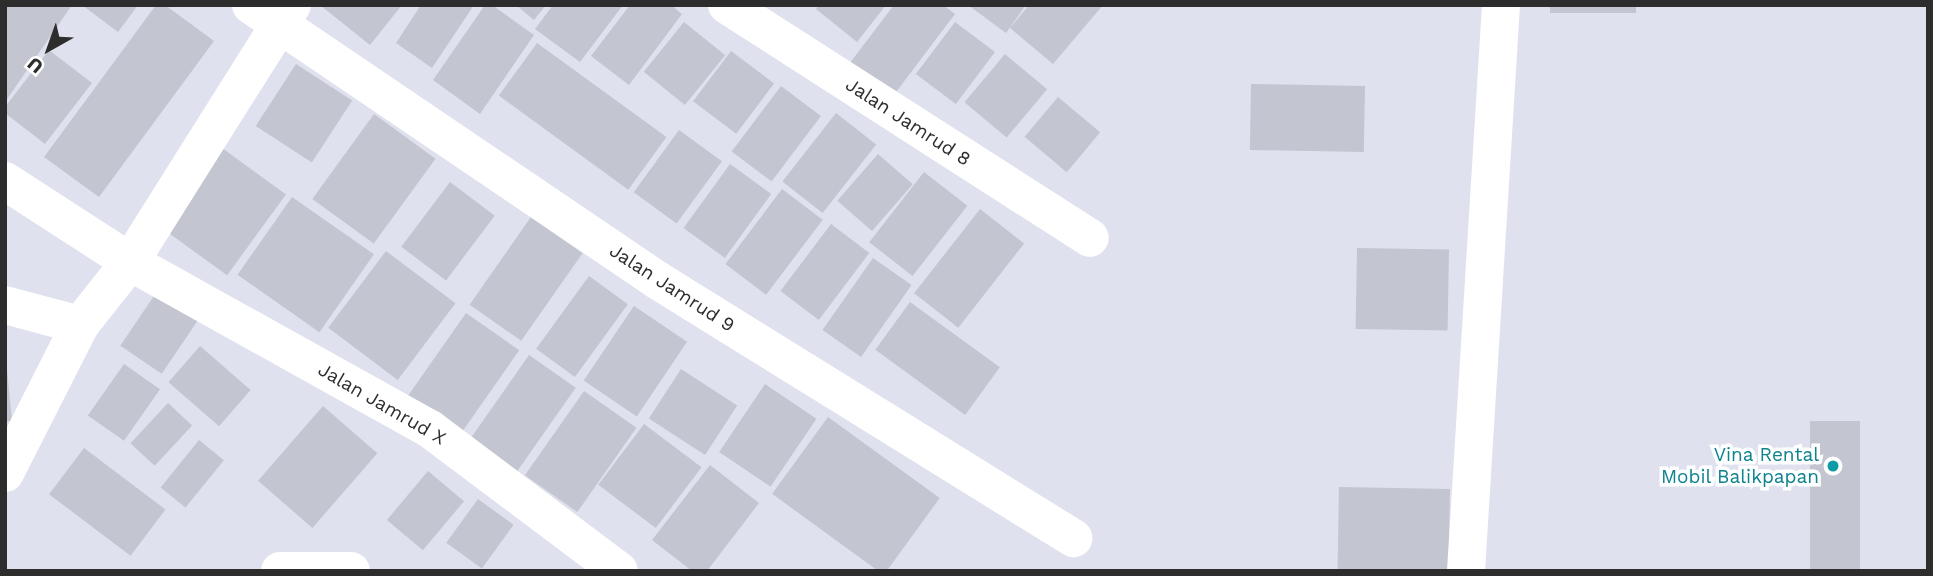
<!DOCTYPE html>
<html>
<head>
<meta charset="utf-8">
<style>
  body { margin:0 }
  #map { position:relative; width:1933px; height:576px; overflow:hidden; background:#dfe1ee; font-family:"Work Sans",sans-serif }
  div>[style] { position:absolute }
  .building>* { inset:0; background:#c3c5d1; transform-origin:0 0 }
  .minor>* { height:38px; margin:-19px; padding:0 19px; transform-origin:19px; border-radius:19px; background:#fff }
  .dots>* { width:19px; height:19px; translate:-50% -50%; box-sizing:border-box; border:4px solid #fff; border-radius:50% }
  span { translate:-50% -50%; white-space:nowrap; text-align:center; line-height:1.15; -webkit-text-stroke:7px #fff; paint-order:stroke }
  .street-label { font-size:19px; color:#2d2d2d }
  .culture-label { font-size:19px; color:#0d838f }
  .right { translate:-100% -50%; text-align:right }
  .frame { position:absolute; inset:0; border:7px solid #2d2d2d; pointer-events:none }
  .north { position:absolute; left:14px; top:14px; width:70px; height:70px; -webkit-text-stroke:5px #fff; paint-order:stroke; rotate:220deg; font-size:19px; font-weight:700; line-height:28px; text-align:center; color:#2d2d2d }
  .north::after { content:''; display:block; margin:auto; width:24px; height:32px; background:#2d2d2d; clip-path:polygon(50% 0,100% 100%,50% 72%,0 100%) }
</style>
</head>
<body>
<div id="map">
  <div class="building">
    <div style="clip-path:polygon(5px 5px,72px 5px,5px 102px)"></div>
    <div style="clip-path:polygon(82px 5px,138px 5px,118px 32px)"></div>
    <div style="clip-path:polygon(156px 5px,165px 5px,214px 41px,99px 197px,44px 157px)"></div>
    <div style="clip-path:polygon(320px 5px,402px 5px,370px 45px)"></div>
    <div style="clip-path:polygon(421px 5px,474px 5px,432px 68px,396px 43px)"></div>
    <div style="clip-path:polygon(485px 5px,492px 5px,534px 35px,480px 114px,433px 80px)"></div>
    <div style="clip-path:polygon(516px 5px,546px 5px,534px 20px)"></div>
    <div style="clip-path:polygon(553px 5px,623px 5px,580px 62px,535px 29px)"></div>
    <div style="clip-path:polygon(630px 5px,671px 5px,682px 14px,629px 85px,591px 56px)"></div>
    <div style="clip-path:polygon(819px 5px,886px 5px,857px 42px,816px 9px)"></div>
    <div style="clip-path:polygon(894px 5px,943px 5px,955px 14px,890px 100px,846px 68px)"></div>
    <div style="clip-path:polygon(968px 5px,1026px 5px,1006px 33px)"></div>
    <div style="clip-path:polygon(1029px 5px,1103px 5px,1053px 64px,1010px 28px)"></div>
    <div style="left:1550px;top:5px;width:86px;height:8px"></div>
    <div style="left:684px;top:22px;width:53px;height:64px;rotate:39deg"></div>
    <div style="left:955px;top:22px;width:50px;height:65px;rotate:37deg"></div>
    <div style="left:537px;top:43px;width:160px;height:65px;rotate:36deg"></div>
    <div style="clip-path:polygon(49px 50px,92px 83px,45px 144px,5px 113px,5px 107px)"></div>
    <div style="left:731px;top:51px;width:54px;height:63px;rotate:37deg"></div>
    <div style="left:1005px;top:54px;width:55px;height:63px;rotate:40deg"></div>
    <div style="left:296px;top:64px;width:67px;height:74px;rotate:33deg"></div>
    <div style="left:1251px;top:84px;width:114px;height:66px;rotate:1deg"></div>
    <div style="left:781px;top:86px;width:50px;height:82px;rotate:37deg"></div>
    <div style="left:1058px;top:97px;width:55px;height:52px;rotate:40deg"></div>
    <div style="left:836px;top:113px;width:51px;height:87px;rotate:38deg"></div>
    <div style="left:374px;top:114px;width:76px;height:105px;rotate:36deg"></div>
    <div style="left:679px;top:130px;width:53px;height:77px;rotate:36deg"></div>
    <div style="left:222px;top:148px;width:79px;height:100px;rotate:36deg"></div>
    <div style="left:878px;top:154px;width:46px;height:62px;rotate:41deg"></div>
    <div style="left:730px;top:164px;width:51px;height:79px;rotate:36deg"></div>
    <div style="left:924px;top:172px;width:55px;height:89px;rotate:38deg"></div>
    <div style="left:450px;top:182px;width:56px;height:81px;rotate:37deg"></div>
    <div style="left:782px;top:189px;width:51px;height:94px;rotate:37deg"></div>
    <div style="left:292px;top:197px;width:100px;height:95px;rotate:35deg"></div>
    <div style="left:980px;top:209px;width:56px;height:107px;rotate:38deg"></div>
    <div style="left:531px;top:217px;width:63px;height:107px;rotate:35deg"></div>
    <div style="left:831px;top:224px;width:48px;height:84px;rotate:37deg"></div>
    <div style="left:1357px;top:248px;width:92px;height:81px;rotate:1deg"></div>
    <div style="left:386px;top:251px;width:87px;height:96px;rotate:37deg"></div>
    <div style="left:873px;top:258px;width:47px;height:88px;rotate:35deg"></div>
    <div style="left:589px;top:276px;width:48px;height:90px;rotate:36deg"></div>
    <div style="left:160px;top:287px;width:50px;height:71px;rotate:34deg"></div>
    <div style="left:910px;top:302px;width:111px;height:59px;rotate:36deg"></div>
    <div style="left:634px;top:306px;width:64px;height:90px;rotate:34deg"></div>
    <div style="left:466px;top:313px;width:65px;height:102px;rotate:35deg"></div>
    <div style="left:200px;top:346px;width:67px;height:48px;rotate:41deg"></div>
    <div style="clip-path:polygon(5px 349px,12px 421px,5px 421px)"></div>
    <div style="left:529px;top:355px;width:57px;height:105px;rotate:35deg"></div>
    <div style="left:124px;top:364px;width:44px;height:63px;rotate:35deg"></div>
    <div style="left:681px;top:369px;width:67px;height:59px;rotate:33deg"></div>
    <div style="left:765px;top:384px;width:62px;height:82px;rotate:34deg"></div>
    <div style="left:584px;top:391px;width:64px;height:103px;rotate:35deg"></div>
    <div style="left:168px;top:403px;width:33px;height:55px;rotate:43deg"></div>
    <div style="left:323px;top:406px;width:72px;height:99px;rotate:41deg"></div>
    <div style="left:828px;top:417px;width:138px;height:95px;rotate:36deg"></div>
    <div style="left:1810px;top:421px;width:50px;height:150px"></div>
    <div style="left:644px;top:424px;width:72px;height:76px;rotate:37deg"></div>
    <div style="left:199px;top:440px;width:32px;height:61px;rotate:39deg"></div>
    <div style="left:84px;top:448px;width:102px;height:58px;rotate:37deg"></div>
    <div style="clip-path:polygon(710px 465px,759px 503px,707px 571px,692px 571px,652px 540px)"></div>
    <div style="left:428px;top:471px;width:47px;height:64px;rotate:40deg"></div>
    <div style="left:1339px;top:487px;width:111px;height:84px;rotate:1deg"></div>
    <div style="left:478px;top:499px;width:44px;height:54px;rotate:36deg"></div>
  </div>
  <div class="minor">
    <div style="left:251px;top:5px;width:490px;rotate:34.1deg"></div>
    <div style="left:657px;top:280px;width:490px;rotate:31.8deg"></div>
    <div style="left:727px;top:5px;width:431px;rotate:32.7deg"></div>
    <div style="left:5px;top:181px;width:149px;rotate:32.9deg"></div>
    <div style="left:130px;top:262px;width:343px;rotate:29.1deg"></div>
    <div style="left:430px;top:429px;width:236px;rotate:36.9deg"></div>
    <div style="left:5px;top:305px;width:78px;rotate:14.9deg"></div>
    <div style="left:5px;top:473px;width:166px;rotate:-63.1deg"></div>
    <div style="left:80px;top:325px;width:80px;rotate:-51.6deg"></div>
    <div style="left:130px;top:262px;width:304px;rotate:-57.8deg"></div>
    <div style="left:280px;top:571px;width:71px"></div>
    <div style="left:1466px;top:571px;width:567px;rotate:-86.46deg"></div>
  </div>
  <div class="dots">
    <div style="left:1833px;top:466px;background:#0f9aa8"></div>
  </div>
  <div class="street-label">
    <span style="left:908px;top:122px;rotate:33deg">Jalan Jamrud 8</span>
    <span style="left:672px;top:288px;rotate:33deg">Jalan Jamrud 9</span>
    <span style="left:382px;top:404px;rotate:30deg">Jalan Jamrud X</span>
  </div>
  <div class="culture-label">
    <span class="right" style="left:1819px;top:466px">Vina Rental<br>Mobil Balikpapan</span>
  </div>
  <div class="frame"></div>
  <div class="north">U</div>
</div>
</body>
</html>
